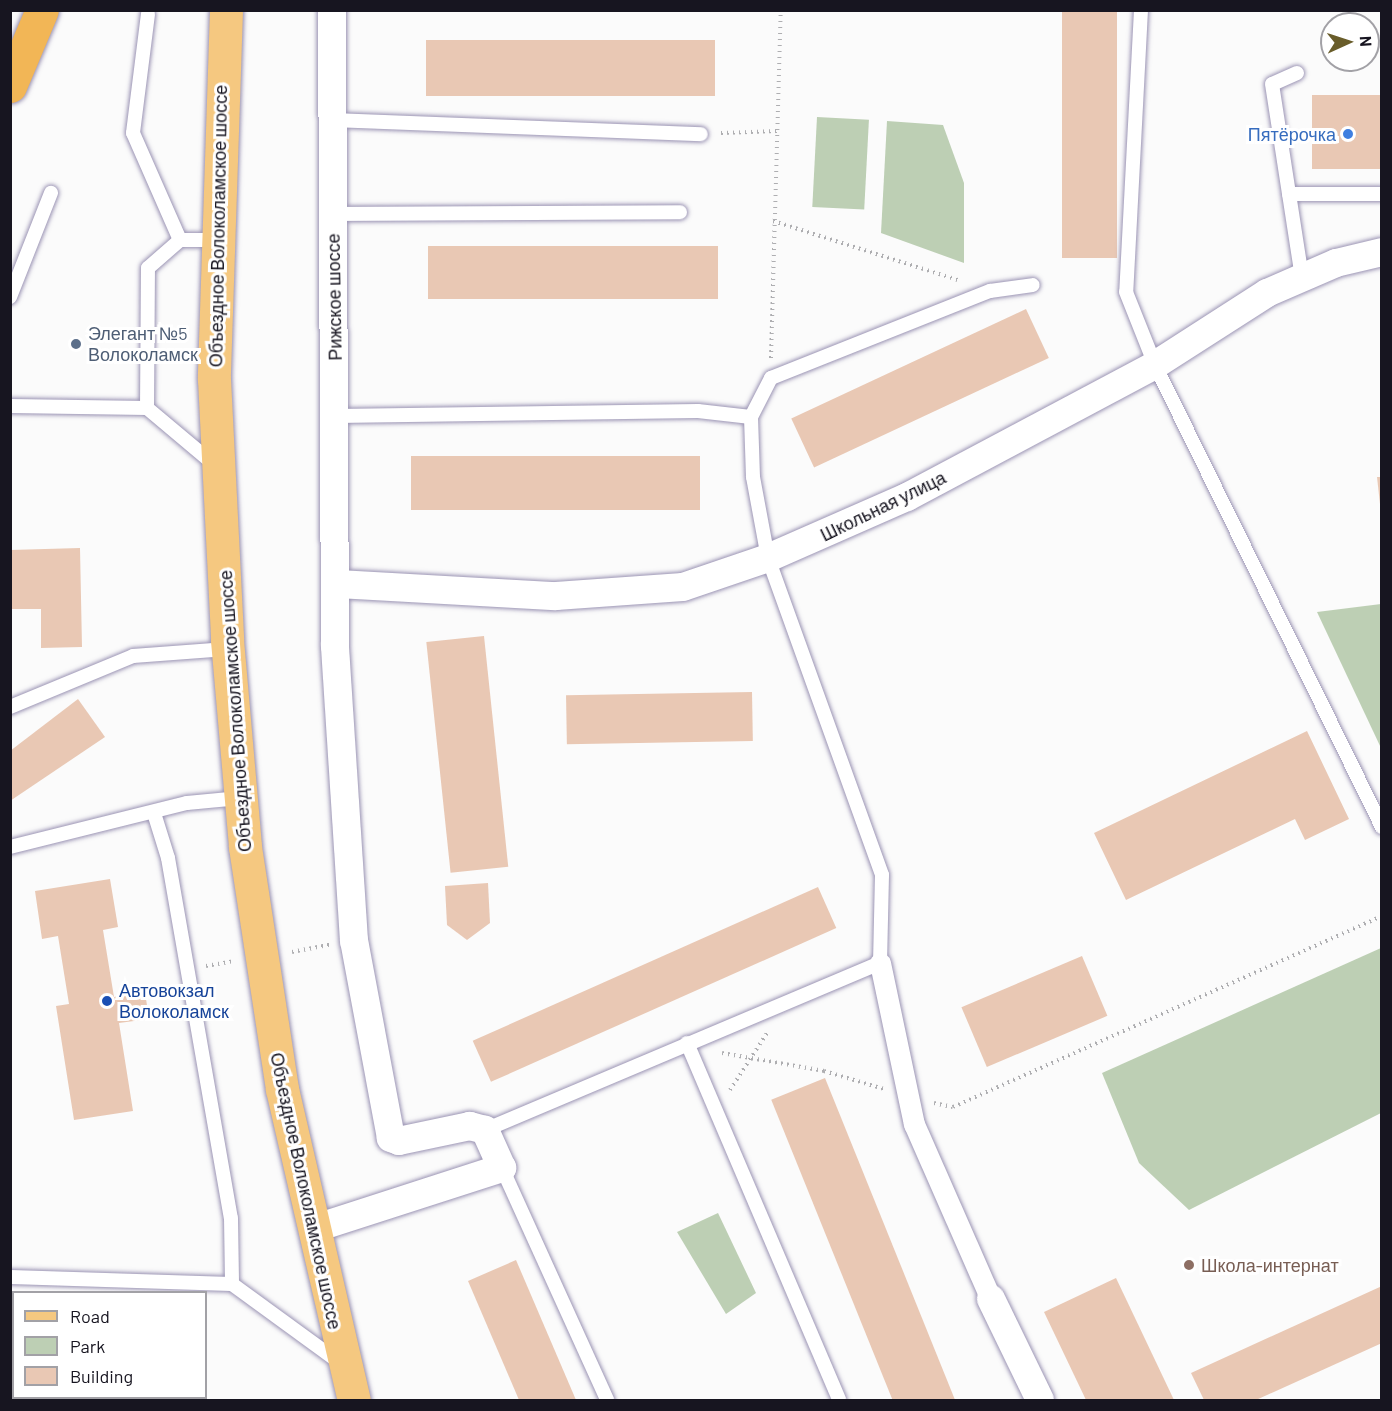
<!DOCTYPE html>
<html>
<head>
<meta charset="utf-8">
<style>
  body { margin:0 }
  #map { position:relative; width:1392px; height:1411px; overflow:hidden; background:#fbfbfb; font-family:Barlow,sans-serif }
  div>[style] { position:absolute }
  .green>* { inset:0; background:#bdcfb4; transform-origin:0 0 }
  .building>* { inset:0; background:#e9c8b4; transform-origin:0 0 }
  .path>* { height:4px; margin-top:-2px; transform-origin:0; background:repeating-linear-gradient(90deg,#aeaeb1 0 1.5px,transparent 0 6px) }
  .roads { filter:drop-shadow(0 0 2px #9b94b4) drop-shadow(0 0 2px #9b94b4) }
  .service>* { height:14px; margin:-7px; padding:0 7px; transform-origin:7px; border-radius:7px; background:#fff }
  .pedestrian>* { height:21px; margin:-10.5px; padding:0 10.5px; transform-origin:10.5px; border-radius:10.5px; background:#fff }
  .minor>* { height:28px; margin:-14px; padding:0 14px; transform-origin:14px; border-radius:14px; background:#fff }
  .primary>* { height:33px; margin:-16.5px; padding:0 16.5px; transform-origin:16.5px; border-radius:16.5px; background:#f5c880 }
  .trunk>* { height:33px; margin:-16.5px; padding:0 16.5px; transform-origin:16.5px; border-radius:16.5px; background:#f2b656 }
  .dots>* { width:16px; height:16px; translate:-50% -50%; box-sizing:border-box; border:3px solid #fff; border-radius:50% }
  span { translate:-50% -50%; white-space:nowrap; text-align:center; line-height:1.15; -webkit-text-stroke:6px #fff; paint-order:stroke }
  .shop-label { font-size:18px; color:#366cbe }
  .right { translate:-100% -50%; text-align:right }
  .street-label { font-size:18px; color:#171520 }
  .service-label { font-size:18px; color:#4e5e75 }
  .left { translate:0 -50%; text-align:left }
  .transit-label { font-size:18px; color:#164399 }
  .education-label { font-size:18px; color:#785e54 }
  .frame { position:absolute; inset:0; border:12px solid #171520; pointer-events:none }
  .legend { position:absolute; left:12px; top:1291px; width:195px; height:108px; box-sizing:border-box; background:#fff; border:2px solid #a2a1a6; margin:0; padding:8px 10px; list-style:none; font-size:18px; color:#171520 }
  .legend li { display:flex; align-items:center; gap:12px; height:30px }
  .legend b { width:30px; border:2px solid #a2a1a6 }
  .north { position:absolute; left:1320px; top:12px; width:60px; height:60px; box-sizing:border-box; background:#fff; border:2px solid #a2a1a6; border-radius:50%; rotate:87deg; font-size:16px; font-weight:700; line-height:24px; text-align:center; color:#171520 }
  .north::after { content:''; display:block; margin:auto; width:21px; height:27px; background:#695d2a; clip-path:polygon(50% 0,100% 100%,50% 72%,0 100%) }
</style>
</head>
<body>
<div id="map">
  <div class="green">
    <div style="left:817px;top:117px;width:52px;height:90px;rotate:3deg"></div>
    <div style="clip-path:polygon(887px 121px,943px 125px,964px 183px,964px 263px,881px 233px)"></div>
    <div style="clip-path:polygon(1381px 604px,1382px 604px,1381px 748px,1317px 612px)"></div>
    <div style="clip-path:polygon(1381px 948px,1381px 1113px,1189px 1210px,1139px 1163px,1102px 1073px)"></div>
    <div style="clip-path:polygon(718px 1213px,756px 1293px,726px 1314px,677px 1232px)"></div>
  </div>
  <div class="building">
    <div style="left:1062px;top:10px;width:55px;height:248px"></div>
    <div style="left:426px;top:40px;width:289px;height:56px"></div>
    <div style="left:1382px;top:95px;width:74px;height:70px;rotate:90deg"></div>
    <div style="left:428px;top:246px;width:290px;height:53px"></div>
    <div style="left:1026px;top:309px;width:54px;height:259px;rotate:65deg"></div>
    <div style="left:411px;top:456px;width:289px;height:54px"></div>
    <div style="clip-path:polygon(1377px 477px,1382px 477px,1382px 504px,1380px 504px)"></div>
    <div style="clip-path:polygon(80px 548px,82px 647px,41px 648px,41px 609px,10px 609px,10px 550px)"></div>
    <div style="left:484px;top:636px;width:232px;height:58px;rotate:84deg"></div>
    <div style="left:752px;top:692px;width:49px;height:186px;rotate:89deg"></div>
    <div style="clip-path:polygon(78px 699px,105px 737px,10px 801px,10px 751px)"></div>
    <div style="clip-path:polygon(1307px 731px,1349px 819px,1305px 840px,1295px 819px,1126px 900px,1094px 833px)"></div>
    <div style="clip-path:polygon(110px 879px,118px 927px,103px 930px,114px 997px,145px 992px,149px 1019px,119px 1023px,133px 1111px,74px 1120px,56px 1006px,69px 1004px,58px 936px,42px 939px,35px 891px)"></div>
    <div style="clip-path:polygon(488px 883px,490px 923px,467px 940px,447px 925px,445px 886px)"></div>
    <div style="left:818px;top:887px;width:45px;height:378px;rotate:66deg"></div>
    <div style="left:1082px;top:956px;width:65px;height:131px;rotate:67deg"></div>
    <div style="left:825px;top:1078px;width:348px;height:58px;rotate:68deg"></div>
    <div style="clip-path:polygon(516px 1260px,576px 1400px,519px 1400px,468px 1281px)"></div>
    <div style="clip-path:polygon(1116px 1278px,1174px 1400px,1086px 1400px,1044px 1312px)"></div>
    <div style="clip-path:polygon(1382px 1286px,1382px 1343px,1256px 1400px,1204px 1400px,1191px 1373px)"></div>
    <div style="left:13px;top:1398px;width:28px;height:2px"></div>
  </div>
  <div class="path">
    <div style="left:721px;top:133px;width:56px;rotate:-2deg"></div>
    <div style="left:773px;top:221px;width:197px;rotate:17.7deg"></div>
    <div style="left:771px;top:358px;width:348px;rotate:-88.4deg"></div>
    <div style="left:292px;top:952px;width:38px;rotate:-11deg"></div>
    <div style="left:206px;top:966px;width:28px;rotate:-10deg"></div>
    <div style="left:722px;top:1053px;width:104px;rotate:10deg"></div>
    <div style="left:824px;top:1071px;width:63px;rotate:16.7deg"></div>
    <div style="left:730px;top:1090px;width:68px;rotate:-57deg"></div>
    <div style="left:934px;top:1103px;width:19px;rotate:12deg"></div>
    <div style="left:953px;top:1107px;width:470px;rotate:-24deg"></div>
  </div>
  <div class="roads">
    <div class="service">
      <div style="left:1141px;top:10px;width:282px;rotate:93deg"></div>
      <div style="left:1126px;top:292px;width:79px;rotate:68.3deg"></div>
      <div style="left:1155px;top:365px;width:515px;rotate:63.83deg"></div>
      <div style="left:148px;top:14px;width:120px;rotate:97.2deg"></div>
      <div style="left:133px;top:133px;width:117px;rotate:66.3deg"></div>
      <div style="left:1297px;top:73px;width:27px;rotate:156deg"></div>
      <div style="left:1272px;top:84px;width:196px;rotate:81.2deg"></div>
      <div style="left:333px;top:120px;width:368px;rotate:2.2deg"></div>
      <div style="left:1289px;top:194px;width:93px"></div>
      <div style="left:334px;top:214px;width:346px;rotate:-0.3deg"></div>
      <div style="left:10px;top:297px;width:112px;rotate:-68.5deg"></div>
      <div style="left:10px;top:406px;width:137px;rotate:0.8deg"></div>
      <div style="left:147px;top:408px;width:90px;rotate:40deg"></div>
      <div style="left:147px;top:408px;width:140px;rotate:-89.6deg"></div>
      <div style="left:148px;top:268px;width:43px;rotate:-41.2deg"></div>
      <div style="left:180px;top:240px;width:37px"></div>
      <div style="left:336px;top:416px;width:362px;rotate:-0.8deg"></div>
      <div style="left:698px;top:411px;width:53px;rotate:6.5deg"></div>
      <div style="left:751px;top:417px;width:60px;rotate:88.1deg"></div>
      <div style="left:753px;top:477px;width:82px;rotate:79.5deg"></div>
      <div style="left:768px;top:558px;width:337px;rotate:70.2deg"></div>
      <div style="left:882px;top:875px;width:88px;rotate:91.3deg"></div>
      <div style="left:880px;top:963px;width:429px;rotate:157.1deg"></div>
      <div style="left:751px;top:417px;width:44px;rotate:-62.9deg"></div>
      <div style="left:771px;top:378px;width:236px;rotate:-21.7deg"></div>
      <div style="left:990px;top:291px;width:43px;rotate:-7.9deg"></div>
      <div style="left:10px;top:707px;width:133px;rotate:-22.5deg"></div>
      <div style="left:133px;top:656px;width:94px;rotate:-4.3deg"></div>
      <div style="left:154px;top:813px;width:47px;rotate:72.7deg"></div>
      <div style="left:168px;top:858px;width:365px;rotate:80.1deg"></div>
      <div style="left:231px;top:1218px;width:66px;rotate:89.1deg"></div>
      <div style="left:10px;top:847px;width:182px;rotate:-14deg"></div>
      <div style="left:187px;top:803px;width:53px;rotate:-5.4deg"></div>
      <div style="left:687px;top:1043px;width:388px;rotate:66.9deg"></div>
      <div style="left:502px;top:1168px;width:255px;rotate:65.6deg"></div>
      <div style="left:10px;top:1277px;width:222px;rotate:1.8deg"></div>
      <div style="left:232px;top:1284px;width:132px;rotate:36.1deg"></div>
    </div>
    <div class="pedestrian">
      <div style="left:880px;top:963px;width:165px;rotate:78.1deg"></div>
      <div style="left:914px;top:1124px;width:191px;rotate:66.3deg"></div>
    </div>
    <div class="minor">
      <div style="left:338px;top:584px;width:218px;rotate:3.2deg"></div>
      <div style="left:556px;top:596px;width:127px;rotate:-4.1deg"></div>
      <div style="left:683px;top:587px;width:90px;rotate:-18.8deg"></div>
      <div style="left:768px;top:558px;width:152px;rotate:-23.7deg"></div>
      <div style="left:907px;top:497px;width:281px;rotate:-28deg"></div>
      <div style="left:1155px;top:365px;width:133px;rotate:-32.7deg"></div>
      <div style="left:1267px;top:293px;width:75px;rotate:-23.5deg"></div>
      <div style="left:1336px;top:263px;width:47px;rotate:-13.4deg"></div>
      <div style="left:313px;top:1229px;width:199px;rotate:-17.9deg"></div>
      <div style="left:502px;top:1168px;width:42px;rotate:-114.1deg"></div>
      <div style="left:485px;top:1130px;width:16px;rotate:-165deg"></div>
      <div style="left:470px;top:1126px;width:73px;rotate:168.1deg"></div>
      <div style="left:399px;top:1141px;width:9px;rotate:-159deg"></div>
      <div style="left:391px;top:1138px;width:200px;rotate:-100.6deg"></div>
      <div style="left:354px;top:941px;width:296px;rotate:-93.7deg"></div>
      <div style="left:335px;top:646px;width:636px;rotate:-90.27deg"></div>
      <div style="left:991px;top:1299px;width:112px;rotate:64.1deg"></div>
    </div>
    <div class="primary">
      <div style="left:226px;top:10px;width:369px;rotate:91.9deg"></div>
      <div style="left:214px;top:379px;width:261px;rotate:87.1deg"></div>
      <div style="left:227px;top:640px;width:208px;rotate:85deg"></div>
      <div style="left:245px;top:847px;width:245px;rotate:81.3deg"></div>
      <div style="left:282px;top:1089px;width:319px;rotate:77deg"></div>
    </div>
    <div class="trunk">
      <div style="left:10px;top:86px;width:82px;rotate:-67.2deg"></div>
    </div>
  </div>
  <div class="dots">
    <div style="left:1348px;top:134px;background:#3f7fe0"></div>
    <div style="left:76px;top:344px;background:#5c6f8a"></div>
    <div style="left:107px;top:1001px;background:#1a4fb4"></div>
    <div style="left:1189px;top:1265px;background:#8d6e63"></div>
  </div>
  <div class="shop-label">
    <span class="right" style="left:1336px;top:134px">Пятёрочка</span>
  </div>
  <div class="street-label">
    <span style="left:218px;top:226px;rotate:-89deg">Объездное Волоколамское шоссе</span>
    <span style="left:334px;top:297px;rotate:-91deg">Рижское шоссе</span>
    <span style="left:883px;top:506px;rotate:-26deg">Школьная улица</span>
    <span style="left:235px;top:711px;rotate:-94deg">Объездное Волоколамское шоссе</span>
    <span style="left:306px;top:1191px;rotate:78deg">Объездное Волоколамское шоссе</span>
  </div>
  <div class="service-label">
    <span class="left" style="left:88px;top:344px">Элегант №5<br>Волоколамск</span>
  </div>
  <div class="transit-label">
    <span class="left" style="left:119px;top:1001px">Автовокзал<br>Волоколамск</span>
  </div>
  <div class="education-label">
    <span class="left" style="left:1201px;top:1265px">Школа-интернат</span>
  </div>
  <div class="frame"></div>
  <ul class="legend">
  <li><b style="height:8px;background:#f5c880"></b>Road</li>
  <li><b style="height:16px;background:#bdcfb4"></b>Park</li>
  <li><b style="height:16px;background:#e9c8b4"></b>Building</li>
  </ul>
  <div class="north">N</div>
</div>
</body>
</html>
